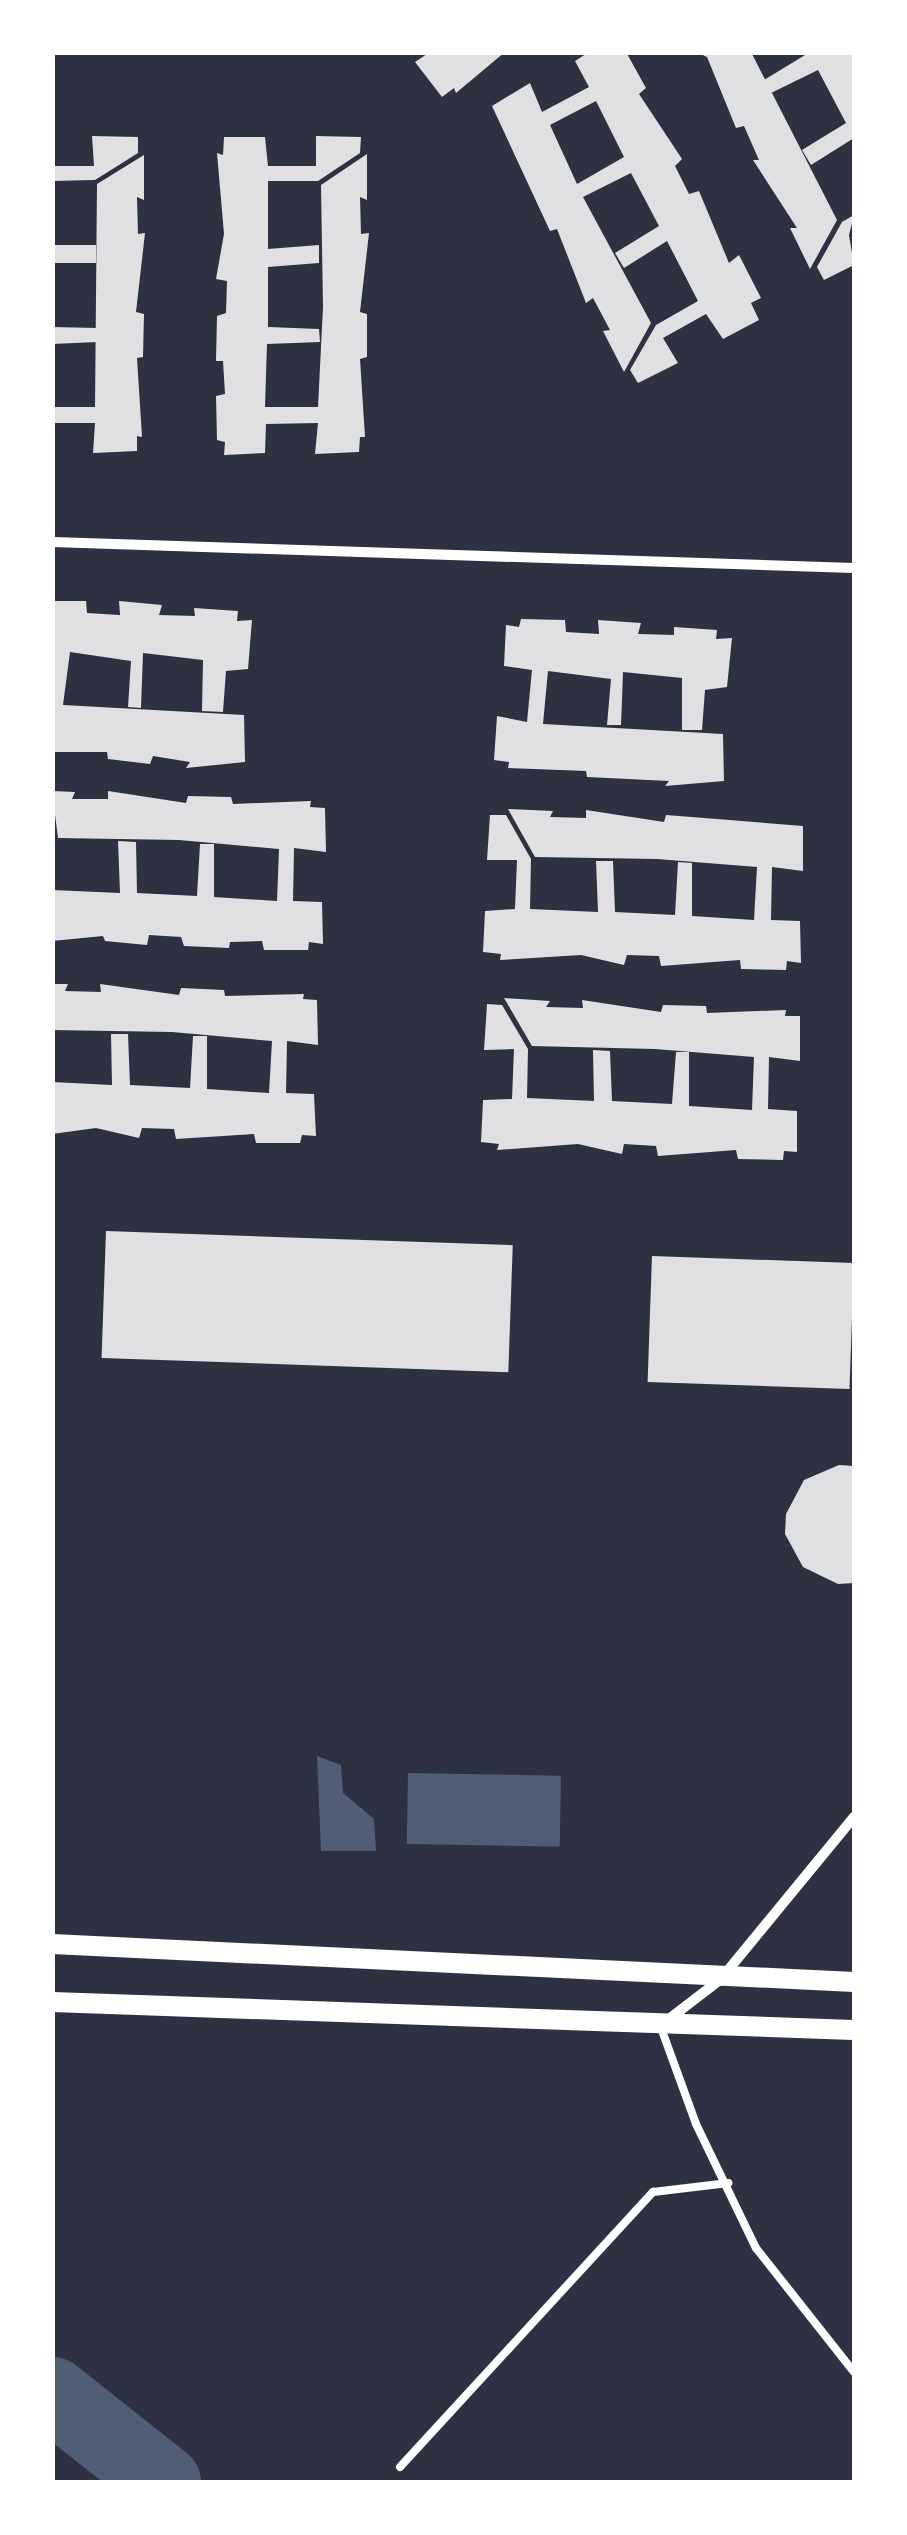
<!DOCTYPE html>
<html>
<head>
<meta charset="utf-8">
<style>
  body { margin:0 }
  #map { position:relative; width:907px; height:2535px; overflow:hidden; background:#2d3142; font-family:Mulish,sans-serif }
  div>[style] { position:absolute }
  .water>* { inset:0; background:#4f5d75; transform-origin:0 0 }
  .river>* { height:75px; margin:-37.5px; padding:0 37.5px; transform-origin:37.5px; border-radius:37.5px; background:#4f5d75 }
  .building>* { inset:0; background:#e0e0e3; transform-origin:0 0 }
  .service>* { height:8px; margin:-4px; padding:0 4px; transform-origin:4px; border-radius:4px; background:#fff }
  .minor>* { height:10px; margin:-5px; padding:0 5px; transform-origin:5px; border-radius:5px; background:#fff }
  .secondary>* { height:20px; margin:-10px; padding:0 10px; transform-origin:10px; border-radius:10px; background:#fff }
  span { translate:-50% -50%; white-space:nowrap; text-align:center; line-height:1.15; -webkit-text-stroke:10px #fff; paint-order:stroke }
  .frame { position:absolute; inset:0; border:55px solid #fff; pointer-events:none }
</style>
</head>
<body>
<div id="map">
  <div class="water">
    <div style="clip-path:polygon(317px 1756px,341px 1765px,343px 1793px,374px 1819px,376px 1851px,321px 1851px)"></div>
    <div style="left:408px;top:1773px;width:153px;height:71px;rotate:1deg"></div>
  </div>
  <div class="river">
    <div style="left:52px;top:2394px;width:142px;rotate:38.4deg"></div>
  </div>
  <div class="building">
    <div style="clip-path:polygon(430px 52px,505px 52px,456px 93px,454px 88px,442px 97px,415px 62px)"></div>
    <div style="clip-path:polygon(evenodd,589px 52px,626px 52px,646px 88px,639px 94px,682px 159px,675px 166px,689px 194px,699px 191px,729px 263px,739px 255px,761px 298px,751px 303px,759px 320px,723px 339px,706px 314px,663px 338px,678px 363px,638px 383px,630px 370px,656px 325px,698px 301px,667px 241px,624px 268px,615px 253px,659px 226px,631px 173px,583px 197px,651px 323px,624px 372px,603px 331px,610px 330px,593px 298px,586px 303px,557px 229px,550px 231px,492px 106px,530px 83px,542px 112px,589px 87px,575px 61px,589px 52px,596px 101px,624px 157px,577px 184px,550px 125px,596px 101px)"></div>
    <div style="clip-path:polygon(696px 52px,751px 52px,837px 220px,810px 269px,790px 228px,797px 228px,753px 160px,759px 160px,744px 126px,736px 128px,707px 57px)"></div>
    <div style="clip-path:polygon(810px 52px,854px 52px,854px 138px,811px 165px,802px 150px,846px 123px,818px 70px,771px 93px,764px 80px)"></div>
    <div style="clip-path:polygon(92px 136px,138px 137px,138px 153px,95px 180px,52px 181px,52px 166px,94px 166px)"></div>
    <div style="clip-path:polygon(316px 136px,361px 137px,360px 153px,318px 181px,268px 181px,268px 249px,319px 245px,319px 263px,268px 267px,268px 327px,319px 329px,320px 342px,267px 344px,265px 407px,318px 407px,323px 307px,321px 185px,367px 154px,367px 200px,360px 197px,361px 234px,369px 233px,360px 312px,367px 314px,367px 357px,360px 359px,365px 437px,360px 437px,359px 452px,315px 454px,318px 423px,266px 424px,265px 453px,224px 455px,225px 442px,217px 440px,216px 396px,225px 394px,223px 361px,216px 361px,217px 316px,226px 313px,227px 281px,216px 279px,224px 234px,217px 153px,223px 155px,224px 137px,265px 137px,268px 166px,316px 166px)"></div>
    <div style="clip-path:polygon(144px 155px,144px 200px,137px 197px,138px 234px,145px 233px,136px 312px,144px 314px,143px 357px,137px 358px,142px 437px,137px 436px,137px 451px,93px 453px,95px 423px,52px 423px,52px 407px,95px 407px,97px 184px)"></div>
    <div style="clip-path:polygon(854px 215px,849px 235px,854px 265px,824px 280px,817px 267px,842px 222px)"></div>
    <div style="left:96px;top:245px;width:18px;height:44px;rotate:90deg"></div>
    <div style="clip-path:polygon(52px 327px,97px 328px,97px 342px,52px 344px)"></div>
    <div style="clip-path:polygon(52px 601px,86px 601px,87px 613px,120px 615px,119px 601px,162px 605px,159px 615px,195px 616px,194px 608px,238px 611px,237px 621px,252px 620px,248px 669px,226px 671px,223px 712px,202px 711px,203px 660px,143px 653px,141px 708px,128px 707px,131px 661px,70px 652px,63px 705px,244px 715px,245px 762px,186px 768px,190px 762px,153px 756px,150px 764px,108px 759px,107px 752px,52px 752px)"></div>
    <div style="clip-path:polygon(521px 619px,565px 620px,566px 632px,599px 634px,598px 620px,641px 623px,638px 634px,674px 635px,674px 627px,717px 630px,716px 639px,732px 638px,727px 687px,705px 690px,702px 730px,682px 730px,682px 678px,623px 672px,621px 725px,607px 725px,611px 679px,548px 671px,543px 724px,723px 734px,724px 781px,665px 786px,669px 781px,587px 777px,586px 771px,508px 768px,509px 762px,494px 760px,497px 716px,527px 722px,532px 670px,504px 666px,506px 625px,519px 627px)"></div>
    <div style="clip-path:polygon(52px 791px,75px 792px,72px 799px,108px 799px,108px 791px,186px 803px,188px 796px,231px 797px,233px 804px,311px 801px,310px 807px,325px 808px,326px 852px,294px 848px,293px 901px,322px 902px,323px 944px,309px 942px,308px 950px,264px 950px,262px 941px,230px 942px,229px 948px,184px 946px,181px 937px,149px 935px,147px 945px,105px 941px,103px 936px,52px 941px,52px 890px,120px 893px,118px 841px,136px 842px,137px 893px,197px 896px,200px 844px,214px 844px,214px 897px,277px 901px,279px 849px,179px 840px,58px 838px)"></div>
    <div style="clip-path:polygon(508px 809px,553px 811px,550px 817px,586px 818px,586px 810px,664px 822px,666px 815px,803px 826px,803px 871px,772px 867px,771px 920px,800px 921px,801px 963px,787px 961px,786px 970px,741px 969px,740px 960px,661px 966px,659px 956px,627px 955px,624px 965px,581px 955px,500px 960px,501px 954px,483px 952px,485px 911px,515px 909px,517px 860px,487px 860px,490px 815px,506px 815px,531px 859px,530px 909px,598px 912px,596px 861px,613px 861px,615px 912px,675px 915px,678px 862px,692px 863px,692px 916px,754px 920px,757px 867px,657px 859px,535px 857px)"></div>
    <div style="clip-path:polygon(52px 984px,68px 984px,65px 991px,101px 992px,100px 984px,179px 995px,181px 988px,224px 990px,225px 996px,304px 994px,303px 999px,317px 1000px,318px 1045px,287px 1041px,286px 1093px,314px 1094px,316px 1136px,302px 1135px,300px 1143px,256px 1143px,254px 1134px,176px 1139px,174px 1129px,142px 1128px,139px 1138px,96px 1128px,52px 1134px,52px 1082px,112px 1085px,111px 1034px,128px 1034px,130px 1085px,190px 1088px,193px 1036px,207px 1036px,207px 1089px,269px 1093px,272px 1041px,172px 1032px,52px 1030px)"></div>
    <div style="clip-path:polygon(504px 998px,550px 1001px,546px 1007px,583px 1008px,582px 1000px,661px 1012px,663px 1005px,706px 1006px,707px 1013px,786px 1010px,785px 1016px,800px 1016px,800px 1061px,769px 1057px,768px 1109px,797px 1111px,797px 1152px,784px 1151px,783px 1160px,738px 1159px,736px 1150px,658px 1156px,656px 1146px,624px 1144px,622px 1154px,578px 1144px,497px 1150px,499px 1144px,481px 1142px,483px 1100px,512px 1099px,514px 1049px,484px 1050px,487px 1004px,502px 1005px,528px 1049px,527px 1098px,594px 1101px,593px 1050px,610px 1051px,612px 1101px,672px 1104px,676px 1052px,689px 1052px,689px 1106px,752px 1110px,754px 1057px,655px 1049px,532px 1046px)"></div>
    <div style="left:106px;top:1231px;width:407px;height:127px;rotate:2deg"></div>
    <div style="left:652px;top:1256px;width:202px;height:126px;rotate:2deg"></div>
    <div style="clip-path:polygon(839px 1465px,854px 1466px,854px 1583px,838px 1584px,803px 1567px,785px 1534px,786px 1514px,804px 1480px)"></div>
  </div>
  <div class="service">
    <div style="left:660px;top:2025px;width:105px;rotate:70deg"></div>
    <div style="left:696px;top:2124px;width:138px;rotate:64.2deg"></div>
    <div style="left:756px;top:2248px;width:158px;rotate:51.7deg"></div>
    <div style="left:400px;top:2467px;width:374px;rotate:-47.4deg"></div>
    <div style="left:653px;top:2192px;width:76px;rotate:-6.8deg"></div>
  </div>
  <div class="minor">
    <div style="left:52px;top:542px;width:802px;rotate:1.86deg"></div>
    <div style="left:665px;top:2022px;width:69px;rotate:-37.4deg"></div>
    <div style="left:720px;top:1980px;width:211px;rotate:-50.6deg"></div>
  </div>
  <div class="secondary">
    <div style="left:52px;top:1944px;width:803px;rotate:2.71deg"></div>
    <div style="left:52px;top:2002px;width:802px;rotate:2deg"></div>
  </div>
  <div class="frame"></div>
</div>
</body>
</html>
